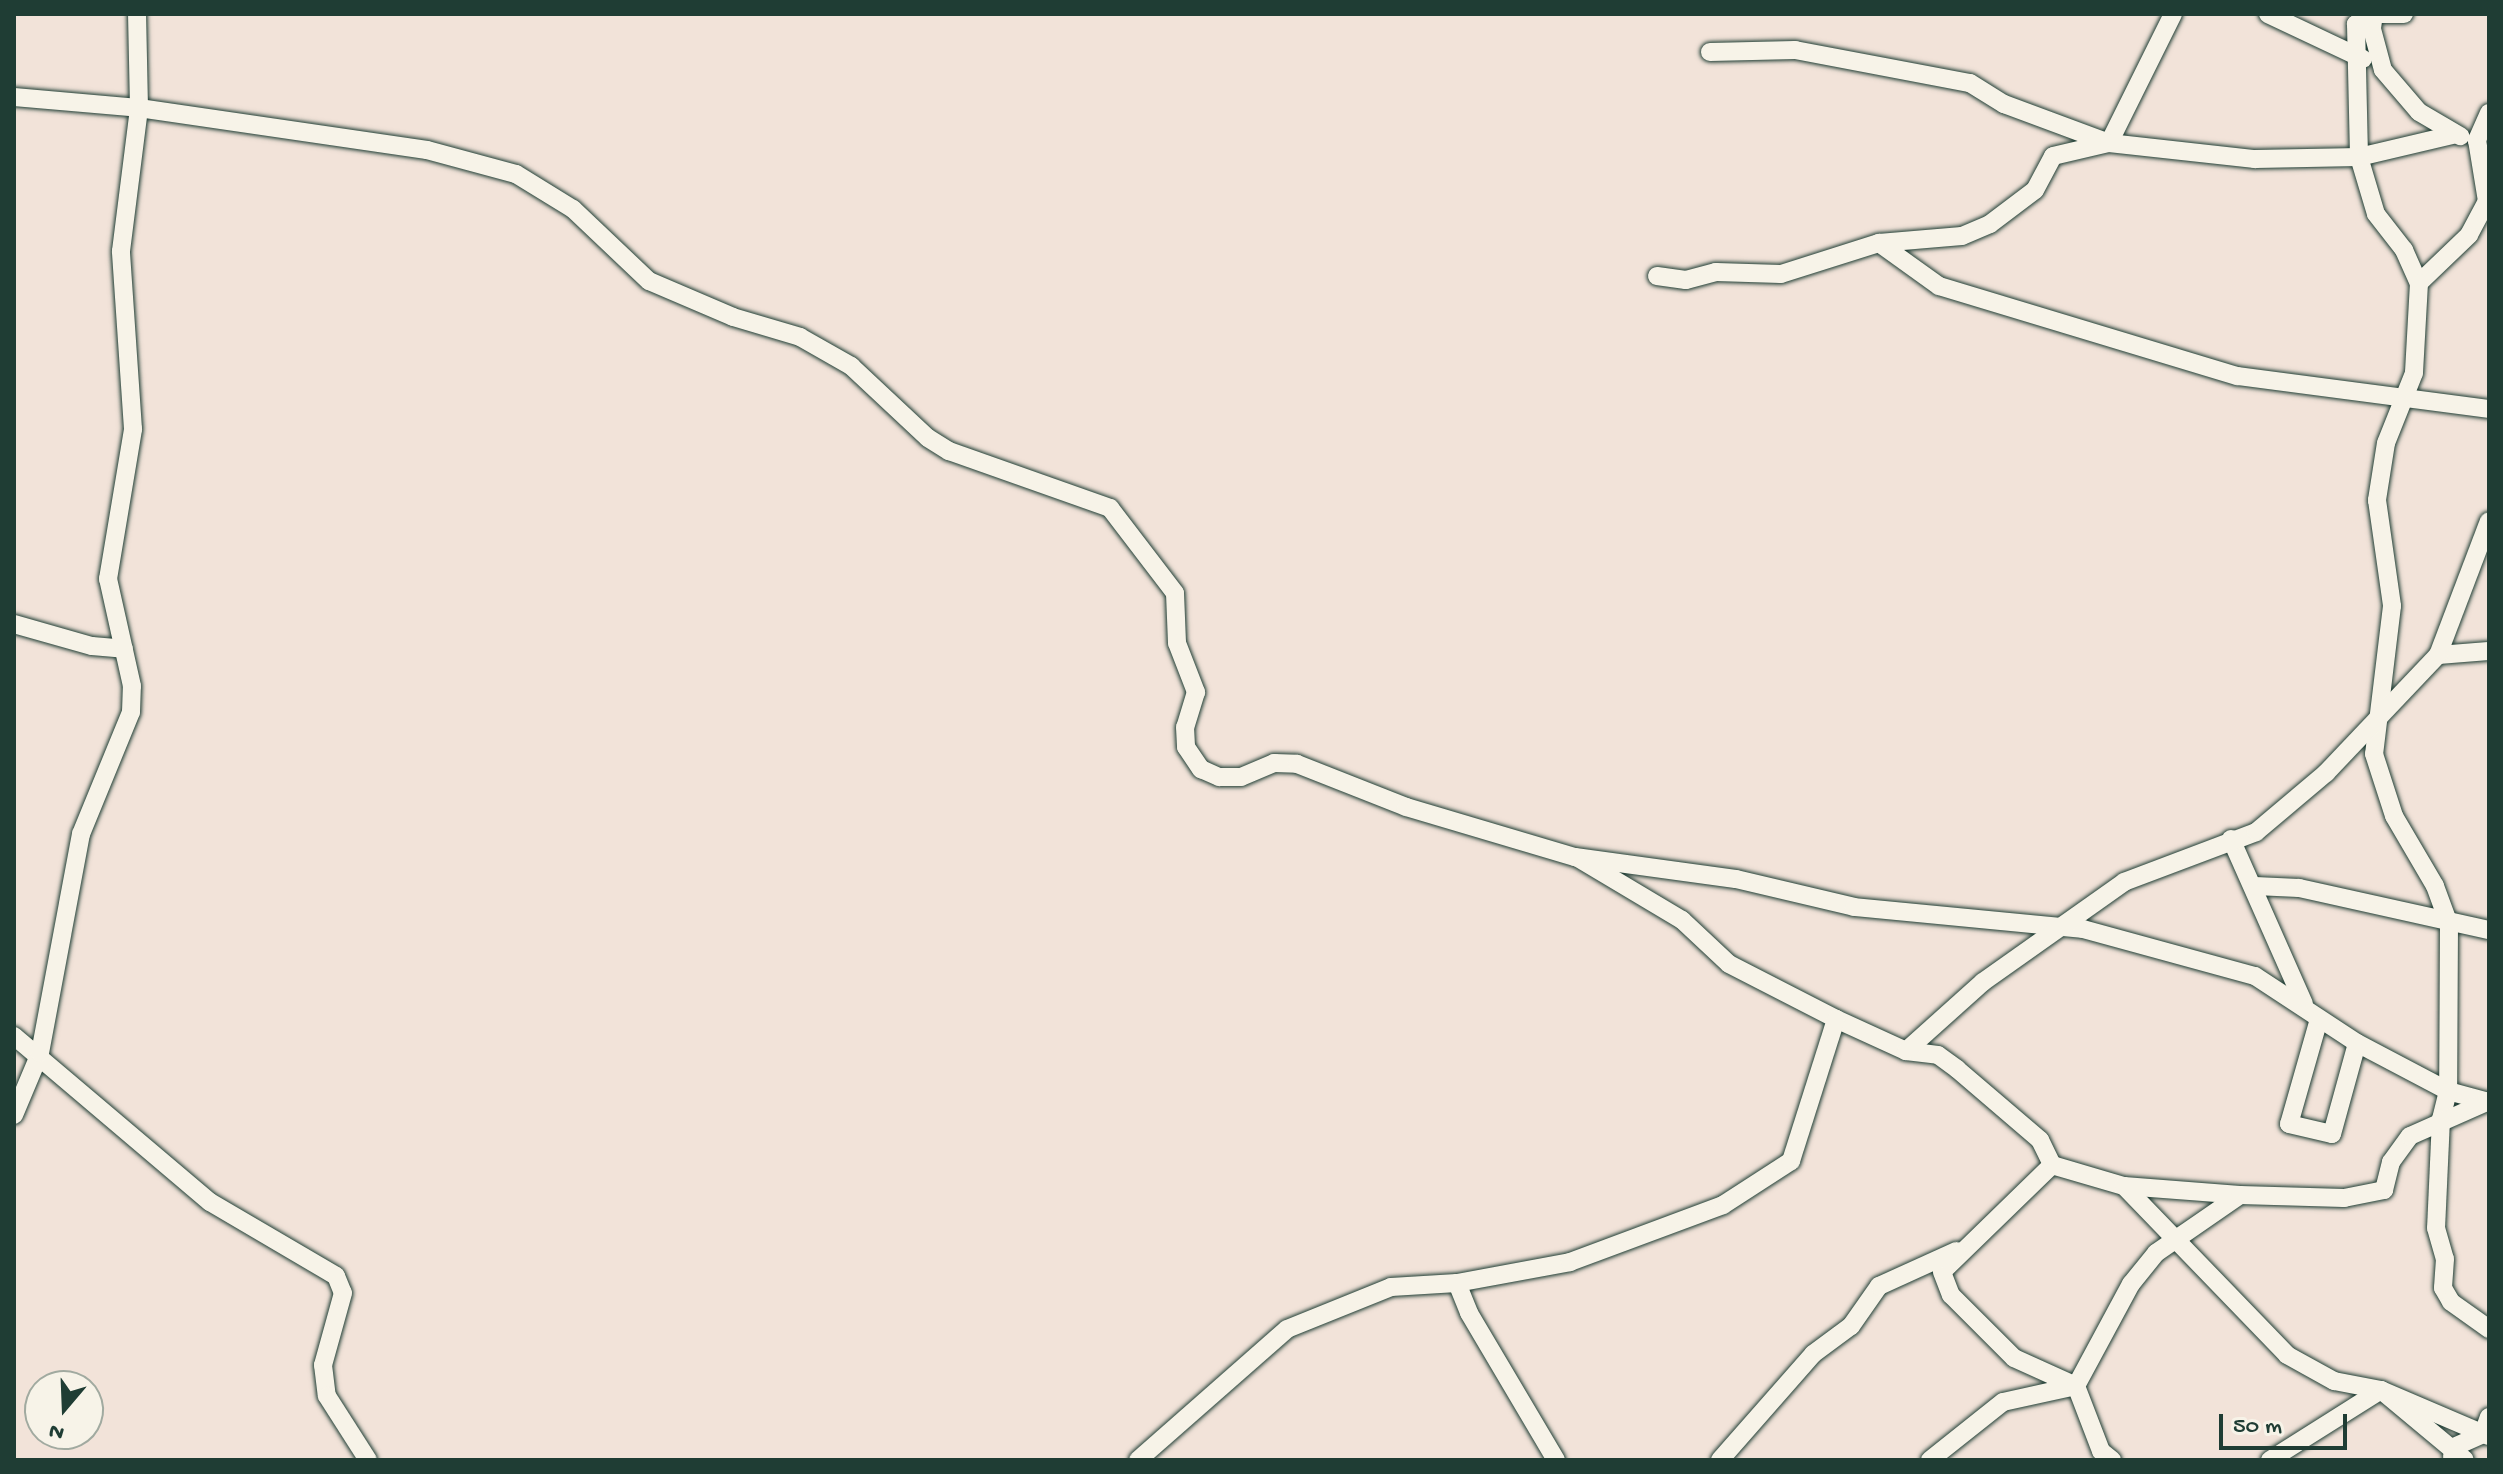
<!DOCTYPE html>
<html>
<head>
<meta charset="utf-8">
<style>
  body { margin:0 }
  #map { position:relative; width:2503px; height:1474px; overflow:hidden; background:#f2e3d9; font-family:"Gochi Hand",sans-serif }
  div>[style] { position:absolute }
  .roads { filter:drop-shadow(0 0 2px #1f3d34) drop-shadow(0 0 2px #1f3d34) }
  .minor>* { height:18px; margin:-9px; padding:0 9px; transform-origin:9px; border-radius:9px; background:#f7f3e8 }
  span { translate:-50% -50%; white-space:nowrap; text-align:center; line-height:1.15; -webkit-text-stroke:6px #f7f3e8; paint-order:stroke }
  .frame { position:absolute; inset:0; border:16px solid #1f3d34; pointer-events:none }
  .north { position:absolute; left:24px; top:1370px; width:80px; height:80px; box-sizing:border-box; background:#f7f3e8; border:2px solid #a1aaa0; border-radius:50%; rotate:199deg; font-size:22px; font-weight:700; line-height:32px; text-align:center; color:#1f3d34 }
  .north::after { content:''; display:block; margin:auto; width:28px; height:36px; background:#1f3d34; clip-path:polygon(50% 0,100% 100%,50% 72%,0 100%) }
  .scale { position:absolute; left:2219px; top:1414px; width:128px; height:36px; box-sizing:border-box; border:4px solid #1f3d34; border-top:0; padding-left:10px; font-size:24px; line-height:28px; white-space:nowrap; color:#1f3d34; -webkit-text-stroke:6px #f7f3e8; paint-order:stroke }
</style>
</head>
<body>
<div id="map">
  <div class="roads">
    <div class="minor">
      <div style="left:2268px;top:14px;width:105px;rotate:25.3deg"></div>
      <div style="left:2367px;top:14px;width:37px"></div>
      <div style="left:2374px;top:14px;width:15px;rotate:98deg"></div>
      <div style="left:2372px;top:29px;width:42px;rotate:75deg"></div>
      <div style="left:2383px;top:70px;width:55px;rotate:49.4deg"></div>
      <div style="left:2419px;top:112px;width:48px;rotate:30.3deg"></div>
      <div style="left:2374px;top:16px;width:20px;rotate:156deg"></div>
      <div style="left:2356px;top:24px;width:133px;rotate:88.7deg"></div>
      <div style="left:2359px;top:157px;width:59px;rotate:73.4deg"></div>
      <div style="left:2376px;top:214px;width:46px;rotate:52.1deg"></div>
      <div style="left:2404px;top:250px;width:36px;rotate:66deg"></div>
      <div style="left:1710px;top:52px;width:85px;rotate:-1.3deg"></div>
      <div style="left:1795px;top:50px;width:178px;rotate:10.7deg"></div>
      <div style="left:1970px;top:83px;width:40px;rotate:32deg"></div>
      <div style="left:2004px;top:104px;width:112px;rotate:20.4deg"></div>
      <div style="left:2109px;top:143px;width:144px;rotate:-63.6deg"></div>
      <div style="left:14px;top:97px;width:125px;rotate:5deg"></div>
      <div style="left:139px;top:108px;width:291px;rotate:8.3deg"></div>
      <div style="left:427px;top:150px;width:92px;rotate:15.1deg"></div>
      <div style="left:516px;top:174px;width:67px;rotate:31.6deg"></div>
      <div style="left:573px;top:209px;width:105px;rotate:43.5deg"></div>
      <div style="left:649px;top:281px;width:91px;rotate:23.2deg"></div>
      <div style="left:733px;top:317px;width:70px;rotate:16.6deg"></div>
      <div style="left:800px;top:337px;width:59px;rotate:29.6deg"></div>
      <div style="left:851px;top:366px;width:105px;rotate:43.1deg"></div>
      <div style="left:928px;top:438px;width:25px;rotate:32deg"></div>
      <div style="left:949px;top:451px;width:171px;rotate:19.5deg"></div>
      <div style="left:1110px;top:508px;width:107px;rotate:52.6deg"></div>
      <div style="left:1175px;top:593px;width:50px;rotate:87.7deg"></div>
      <div style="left:1177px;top:643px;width:53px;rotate:68.8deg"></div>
      <div style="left:1196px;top:692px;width:37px;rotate:107deg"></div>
      <div style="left:1185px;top:727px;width:20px;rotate:87deg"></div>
      <div style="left:1186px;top:747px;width:27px;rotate:56deg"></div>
      <div style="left:1201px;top:769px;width:20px;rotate:24deg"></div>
      <div style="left:1219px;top:777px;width:22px"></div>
      <div style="left:1241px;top:777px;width:36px;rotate:-23deg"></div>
      <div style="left:1274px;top:763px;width:23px;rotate:2deg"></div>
      <div style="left:1297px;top:764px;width:117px;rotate:21.5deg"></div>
      <div style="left:1406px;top:807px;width:176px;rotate:16.5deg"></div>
      <div style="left:1575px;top:857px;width:162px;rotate:7.8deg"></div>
      <div style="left:1736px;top:879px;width:121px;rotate:13.3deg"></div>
      <div style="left:1854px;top:907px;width:230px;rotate:5.5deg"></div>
      <div style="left:2083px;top:929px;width:178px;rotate:15.3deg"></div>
      <div style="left:2255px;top:976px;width:122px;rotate:33.3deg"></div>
      <div style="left:2357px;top:1043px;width:103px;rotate:27.8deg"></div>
      <div style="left:2448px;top:1091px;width:42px;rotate:15deg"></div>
      <div style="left:2489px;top:113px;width:30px;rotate:114deg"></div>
      <div style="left:2477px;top:140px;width:62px;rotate:80.7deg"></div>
      <div style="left:2487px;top:201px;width:38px;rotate:118deg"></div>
      <div style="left:2469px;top:235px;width:69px;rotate:136.2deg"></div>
      <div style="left:2419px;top:283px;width:90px;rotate:93.2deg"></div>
      <div style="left:2414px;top:373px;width:75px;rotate:111.8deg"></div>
      <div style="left:2386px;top:443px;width:58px;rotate:99deg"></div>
      <div style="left:2377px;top:500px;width:107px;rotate:81.9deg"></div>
      <div style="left:2392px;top:606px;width:149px;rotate:96.9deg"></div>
      <div style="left:2374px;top:754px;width:65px;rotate:72.1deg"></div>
      <div style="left:2394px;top:816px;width:81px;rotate:59.6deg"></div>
      <div style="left:2435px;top:886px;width:40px;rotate:69.8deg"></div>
      <div style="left:2449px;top:924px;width:167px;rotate:90.3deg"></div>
      <div style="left:2448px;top:1091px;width:29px;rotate:104deg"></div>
      <div style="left:2441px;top:1119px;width:109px;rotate:92.6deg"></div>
      <div style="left:2436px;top:1228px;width:32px;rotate:74deg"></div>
      <div style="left:2445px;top:1259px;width:29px;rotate:94deg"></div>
      <div style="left:2443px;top:1288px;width:16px;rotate:60deg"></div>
      <div style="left:2451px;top:1302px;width:47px;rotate:35.4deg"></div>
      <div style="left:1879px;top:243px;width:74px;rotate:35.6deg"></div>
      <div style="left:1939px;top:286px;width:312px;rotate:16.8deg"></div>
      <div style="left:2238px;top:376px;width:253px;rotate:7.5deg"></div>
      <div style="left:1657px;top:276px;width:29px;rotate:8deg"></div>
      <div style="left:1686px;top:280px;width:31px;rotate:-15deg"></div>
      <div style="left:1716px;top:272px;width:65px;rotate:1.8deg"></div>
      <div style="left:1781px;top:274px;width:103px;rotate:-17.6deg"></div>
      <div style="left:1879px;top:243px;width:83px;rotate:-4.8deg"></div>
      <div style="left:1962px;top:236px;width:30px;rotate:-23deg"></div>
      <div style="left:1990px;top:224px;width:56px;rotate:-37.1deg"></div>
      <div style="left:2035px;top:190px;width:38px;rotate:-62deg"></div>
      <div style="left:2053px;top:156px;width:57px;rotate:-13.1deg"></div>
      <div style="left:2109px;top:143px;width:147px;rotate:6.3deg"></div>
      <div style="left:2255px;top:159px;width:104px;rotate:-1.1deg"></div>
      <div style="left:2359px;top:157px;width:97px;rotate:-13.2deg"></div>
      <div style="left:14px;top:624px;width:81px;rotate:15.8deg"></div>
      <div style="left:92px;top:646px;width:32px;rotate:5deg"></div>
      <div style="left:2438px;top:655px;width:51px;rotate:-4.5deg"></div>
      <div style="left:2231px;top:839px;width:180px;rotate:66.1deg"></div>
      <div style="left:1578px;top:858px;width:121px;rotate:30.8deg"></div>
      <div style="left:1682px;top:920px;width:64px;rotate:43.1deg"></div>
      <div style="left:1729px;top:964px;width:120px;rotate:27.2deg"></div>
      <div style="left:1836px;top:1019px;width:77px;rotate:24.6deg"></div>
      <div style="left:1906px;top:1051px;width:32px;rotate:7deg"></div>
      <div style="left:1938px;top:1055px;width:24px;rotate:36deg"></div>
      <div style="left:1957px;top:1069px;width:109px;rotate:40.5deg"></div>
      <div style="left:2040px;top:1140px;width:28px;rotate:64deg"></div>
      <div style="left:2052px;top:1165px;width:75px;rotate:16.3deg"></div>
      <div style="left:2124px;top:1186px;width:235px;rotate:46deg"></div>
      <div style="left:2287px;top:1355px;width:54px;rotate:29deg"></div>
      <div style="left:2334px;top:1381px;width:48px;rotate:10.8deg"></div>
      <div style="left:2381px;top:1390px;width:117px;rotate:23.1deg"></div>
      <div style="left:2255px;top:886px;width:44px;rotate:2.6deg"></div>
      <div style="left:2299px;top:888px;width:195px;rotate:12.5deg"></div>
      <div style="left:2319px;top:1019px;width:109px;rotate:105.9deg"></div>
      <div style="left:2289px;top:1124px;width:44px;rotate:13.1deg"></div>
      <div style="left:2332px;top:1134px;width:94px;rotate:-74.6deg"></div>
      <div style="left:14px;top:1036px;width:257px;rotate:40.3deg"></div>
      <div style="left:210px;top:1202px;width:146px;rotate:30.4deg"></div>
      <div style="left:336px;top:1276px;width:18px;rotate:68deg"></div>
      <div style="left:343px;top:1293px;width:75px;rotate:105.5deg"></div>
      <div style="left:323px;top:1365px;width:31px;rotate:83deg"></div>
      <div style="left:327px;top:1396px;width:76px;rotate:57.4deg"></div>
      <div style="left:1906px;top:1051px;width:103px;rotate:-41.9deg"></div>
      <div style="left:1983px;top:982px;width:173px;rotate:-35.3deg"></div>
      <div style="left:2124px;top:882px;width:141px;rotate:-20.7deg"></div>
      <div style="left:2256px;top:832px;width:92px;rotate:-40.1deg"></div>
      <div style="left:2326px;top:773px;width:163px;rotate:-46.5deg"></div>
      <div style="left:2438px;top:655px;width:143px;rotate:-69.2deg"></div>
      <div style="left:14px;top:1115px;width:67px;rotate:-67.2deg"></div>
      <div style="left:40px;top:1053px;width:223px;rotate:-79.4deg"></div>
      <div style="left:81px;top:834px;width:132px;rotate:-67.7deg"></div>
      <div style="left:131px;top:712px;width:26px;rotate:-88deg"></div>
      <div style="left:132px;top:686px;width:110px;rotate:-102.6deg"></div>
      <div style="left:108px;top:579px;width:152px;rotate:-80.5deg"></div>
      <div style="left:133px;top:429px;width:178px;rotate:-93.9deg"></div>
      <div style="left:121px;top:251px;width:144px;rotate:-82.8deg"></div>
      <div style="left:139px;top:108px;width:94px;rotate:-91.2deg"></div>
      <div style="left:2052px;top:1165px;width:153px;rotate:135.8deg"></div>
      <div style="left:1942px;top:1272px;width:25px;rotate:69deg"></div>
      <div style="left:1951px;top:1295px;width:89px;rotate:45deg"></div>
      <div style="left:2014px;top:1358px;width:68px;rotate:24.3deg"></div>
      <div style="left:2124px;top:1186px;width:116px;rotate:4.4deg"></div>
      <div style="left:1457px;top:1283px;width:32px;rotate:68deg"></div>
      <div style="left:1469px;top:1313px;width:171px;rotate:59.4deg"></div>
      <div style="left:2452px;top:1457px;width:10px;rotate:-79deg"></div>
      <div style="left:2454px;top:1447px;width:32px;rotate:-24deg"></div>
      <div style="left:2483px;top:1434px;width:18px;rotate:-71deg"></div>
      <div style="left:1138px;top:1460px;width:198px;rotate:-41.3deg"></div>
      <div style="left:1287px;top:1329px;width:112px;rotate:-22deg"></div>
      <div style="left:1391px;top:1287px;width:66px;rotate:-3.5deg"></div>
      <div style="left:1457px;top:1283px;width:115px;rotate:-10.5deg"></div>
      <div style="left:1570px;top:1262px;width:163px;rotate:-20.4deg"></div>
      <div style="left:1723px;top:1205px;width:81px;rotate:-32.9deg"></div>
      <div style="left:1791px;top:1161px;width:149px;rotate:-72.4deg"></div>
      <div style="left:1720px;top:1460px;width:141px;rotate:-48.7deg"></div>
      <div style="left:1813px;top:1354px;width:47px;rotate:-36.4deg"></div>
      <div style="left:1851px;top:1326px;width:49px;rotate:-55deg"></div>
      <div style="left:1879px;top:1286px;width:85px;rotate:-24.4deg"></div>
      <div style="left:1930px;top:1460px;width:93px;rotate:-38.5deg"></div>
      <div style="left:2003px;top:1402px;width:75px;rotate:-12.4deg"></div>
      <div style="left:2112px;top:1460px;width:14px;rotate:-141deg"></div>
      <div style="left:2101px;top:1451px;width:70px;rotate:-111deg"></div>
      <div style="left:2076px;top:1386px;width:116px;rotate:-61.7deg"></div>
      <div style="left:2131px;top:1284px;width:40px;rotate:-51deg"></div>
      <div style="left:2156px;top:1253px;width:102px;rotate:-34.6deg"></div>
      <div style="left:2240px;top:1195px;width:104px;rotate:1.7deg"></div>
      <div style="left:2344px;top:1198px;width:41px;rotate:-11.3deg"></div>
      <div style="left:2384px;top:1190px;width:29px;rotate:-76deg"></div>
      <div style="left:2391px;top:1162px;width:32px;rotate:-54deg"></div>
      <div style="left:2410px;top:1136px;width:86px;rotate:-23.9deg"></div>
      <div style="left:2270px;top:1460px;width:131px;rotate:-32.2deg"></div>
      <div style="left:2381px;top:1390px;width:109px;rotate:39.8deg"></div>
    </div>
  </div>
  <div class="frame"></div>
  <div class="north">N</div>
  <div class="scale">50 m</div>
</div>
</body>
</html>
